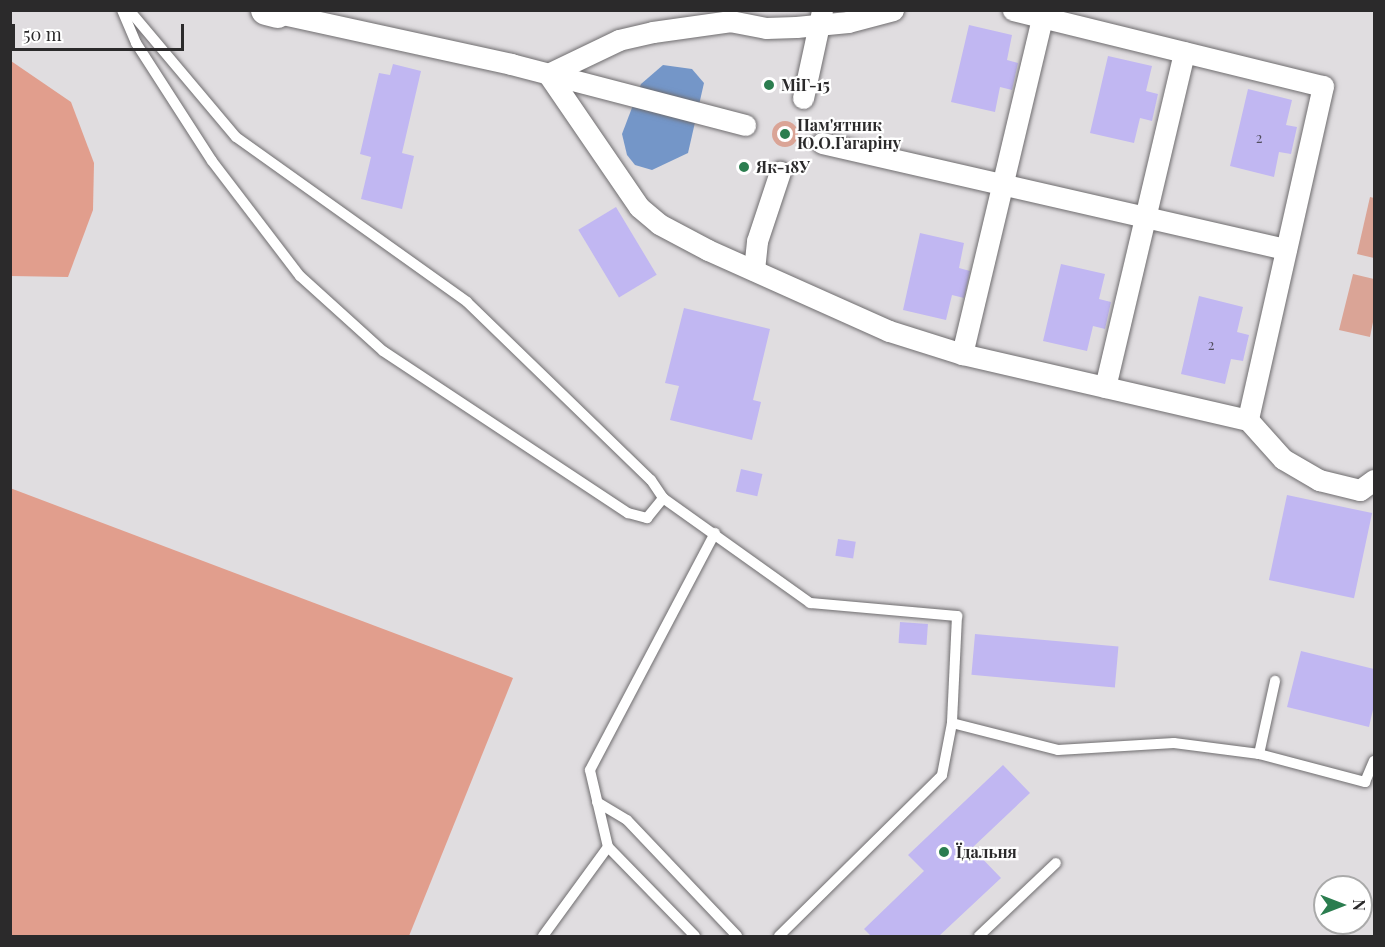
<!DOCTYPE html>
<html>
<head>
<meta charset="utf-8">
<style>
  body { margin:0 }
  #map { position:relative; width:1385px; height:947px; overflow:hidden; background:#e0dde0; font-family:"Playfair Display",serif }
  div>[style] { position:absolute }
  .green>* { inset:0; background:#daa496 }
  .round { border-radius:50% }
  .forest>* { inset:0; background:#e19e8d }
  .water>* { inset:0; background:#7496c8 }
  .building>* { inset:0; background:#c1b7f2; transform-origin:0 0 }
  .roads { filter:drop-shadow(0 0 2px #6f6d6f) drop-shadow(0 0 2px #6f6d6f) }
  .lane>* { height:10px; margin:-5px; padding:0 5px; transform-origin:5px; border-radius:5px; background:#fff }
  .street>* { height:21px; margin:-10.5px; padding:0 10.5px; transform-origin:10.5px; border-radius:10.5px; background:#fff }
  .secondary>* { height:30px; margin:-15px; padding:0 15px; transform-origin:15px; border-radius:15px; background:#fff }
  .dots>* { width:16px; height:16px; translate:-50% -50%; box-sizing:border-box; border:3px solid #fff; border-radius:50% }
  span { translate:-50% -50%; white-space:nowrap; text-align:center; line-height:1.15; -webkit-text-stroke:4.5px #fff; paint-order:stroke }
  .number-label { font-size:14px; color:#504d5d }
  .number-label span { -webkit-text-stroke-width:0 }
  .poi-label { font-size:16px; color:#2b2a2b; font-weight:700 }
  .left { translate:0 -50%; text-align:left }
  .frame { position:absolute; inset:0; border:12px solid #2b2a2b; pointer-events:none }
  .north { position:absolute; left:1313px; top:875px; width:60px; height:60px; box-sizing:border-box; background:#fff; border:2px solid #aaa; border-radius:50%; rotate:90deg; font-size:16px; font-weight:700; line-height:24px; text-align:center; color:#2b2a2b }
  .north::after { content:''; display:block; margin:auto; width:21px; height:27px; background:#2b7d4f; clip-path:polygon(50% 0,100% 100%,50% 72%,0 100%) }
  .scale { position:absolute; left:12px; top:24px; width:172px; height:27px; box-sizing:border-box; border:3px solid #2b2a2b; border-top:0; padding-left:8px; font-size:18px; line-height:21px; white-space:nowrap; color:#2b2a2b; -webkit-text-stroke:4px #fff; paint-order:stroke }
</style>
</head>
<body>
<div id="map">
  <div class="green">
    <div class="round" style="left:772px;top:121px;width:26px;height:26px"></div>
    <div style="clip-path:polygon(1370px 197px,1374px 198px,1374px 258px,1357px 254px)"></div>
    <div style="clip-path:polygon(1353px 274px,1374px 279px,1374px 317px,1370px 337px,1339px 330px)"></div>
  </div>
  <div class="forest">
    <div style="clip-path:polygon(11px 61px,71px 102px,94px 163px,93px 210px,68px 277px,11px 276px)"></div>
    <div style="clip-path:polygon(10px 488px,513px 678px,409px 936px,11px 936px)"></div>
  </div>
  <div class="water">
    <div style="clip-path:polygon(663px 65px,692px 69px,704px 83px,688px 153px,652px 170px,635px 165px,627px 155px,622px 134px,641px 84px)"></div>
  </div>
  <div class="building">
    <div style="clip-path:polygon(969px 25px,1012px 35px,1007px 60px,1018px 63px,1012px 90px,1000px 87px,995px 112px,951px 102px)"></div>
    <div style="clip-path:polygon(1108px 56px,1152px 66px,1146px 91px,1158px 94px,1152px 121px,1140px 118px,1134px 143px,1090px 133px)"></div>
    <div style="clip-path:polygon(393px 64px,421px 71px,402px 153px,414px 156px,402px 209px,361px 199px,371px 157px,360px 154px,379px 73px,390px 75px)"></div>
    <div style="clip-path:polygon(1248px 89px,1292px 100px,1286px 125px,1297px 127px,1291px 154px,1279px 152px,1274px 177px,1230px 166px)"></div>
    <div style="left:616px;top:207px;width:79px;height:44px;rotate:59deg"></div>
    <div style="clip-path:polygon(920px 233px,964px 243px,959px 268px,970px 271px,964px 298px,952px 295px,946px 320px,903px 310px)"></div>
    <div style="clip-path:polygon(1061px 264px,1105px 274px,1099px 299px,1111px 302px,1105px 329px,1093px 326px,1087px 351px,1043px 341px)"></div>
    <div style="clip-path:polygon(1199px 296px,1243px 307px,1237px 332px,1249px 335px,1243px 361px,1231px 359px,1225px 384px,1181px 374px)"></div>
    <div style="clip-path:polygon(684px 308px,770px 329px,753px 400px,761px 402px,752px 440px,670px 420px,679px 386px,665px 383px)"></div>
    <div style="left:741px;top:469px;width:22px;height:23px;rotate:13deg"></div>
    <div style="left:1287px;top:495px;width:87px;height:87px;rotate:12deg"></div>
    <div style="left:838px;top:539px;width:18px;height:17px;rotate:9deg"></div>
    <div style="left:900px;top:622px;width:28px;height:21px;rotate:4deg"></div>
    <div style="left:975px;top:634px;width:144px;height:41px;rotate:5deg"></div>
    <div style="clip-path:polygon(1301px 651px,1374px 669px,1374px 705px,1369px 727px,1287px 707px)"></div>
    <div style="clip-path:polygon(1003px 765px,1030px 793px,972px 848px,1001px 878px,939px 936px,871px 936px,864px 929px,924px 871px,908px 855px)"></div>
  </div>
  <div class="roads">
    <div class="lane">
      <div style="left:122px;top:10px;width:36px;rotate:67deg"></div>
      <div style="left:136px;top:43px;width:140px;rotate:57.2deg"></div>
      <div style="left:212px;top:161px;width:145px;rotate:52.6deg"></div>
      <div style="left:300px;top:276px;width:112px;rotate:42.1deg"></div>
      <div style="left:383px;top:351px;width:294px;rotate:33.5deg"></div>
      <div style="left:628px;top:513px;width:20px;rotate:15deg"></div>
      <div style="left:647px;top:518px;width:26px;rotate:-51deg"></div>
      <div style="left:129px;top:10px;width:166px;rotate:49.9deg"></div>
      <div style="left:236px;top:137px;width:284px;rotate:35.5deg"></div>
      <div style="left:467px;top:302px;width:256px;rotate:44.1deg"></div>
      <div style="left:651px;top:480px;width:22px;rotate:56deg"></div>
      <div style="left:663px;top:498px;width:181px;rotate:35.5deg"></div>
      <div style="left:810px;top:603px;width:148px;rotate:5.1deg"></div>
      <div style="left:957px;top:616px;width:107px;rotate:92.7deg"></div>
      <div style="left:1259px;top:754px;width:75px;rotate:-77.6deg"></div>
      <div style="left:597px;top:802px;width:35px;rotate:31deg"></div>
      <div style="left:627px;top:820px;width:160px;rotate:46.5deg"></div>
      <div style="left:543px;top:936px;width:110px;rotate:-53.9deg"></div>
      <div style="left:695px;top:936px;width:124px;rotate:-134.3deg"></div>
      <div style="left:608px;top:847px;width:79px;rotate:-103.2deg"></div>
      <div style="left:590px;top:770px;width:268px;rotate:-62.2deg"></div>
      <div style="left:779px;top:936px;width:229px;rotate:-44.6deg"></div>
      <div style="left:942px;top:775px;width:53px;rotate:-79.1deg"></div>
      <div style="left:952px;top:723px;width:109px;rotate:14.3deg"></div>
      <div style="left:1058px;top:750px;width:116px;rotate:-3.5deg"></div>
      <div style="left:1174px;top:743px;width:86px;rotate:7.4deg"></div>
      <div style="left:1259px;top:754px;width:110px;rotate:14.8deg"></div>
      <div style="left:1365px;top:782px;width:23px;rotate:-67deg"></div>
      <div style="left:979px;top:936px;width:106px;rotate:-43.5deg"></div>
    </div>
    <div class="street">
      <div style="left:893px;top:10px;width:47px;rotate:165.1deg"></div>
      <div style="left:848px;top:22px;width:52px;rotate:174.5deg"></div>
      <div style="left:796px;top:27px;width:30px;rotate:178deg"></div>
      <div style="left:766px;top:28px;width:36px;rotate:-169deg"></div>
      <div style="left:731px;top:21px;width:79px;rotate:172deg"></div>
      <div style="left:653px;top:32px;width:35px;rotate:167deg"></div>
      <div style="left:619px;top:40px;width:79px;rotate:154.4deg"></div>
      <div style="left:548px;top:74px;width:161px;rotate:55.6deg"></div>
      <div style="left:639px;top:207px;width:26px;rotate:40deg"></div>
      <div style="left:659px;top:224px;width:55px;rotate:28deg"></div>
      <div style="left:708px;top:250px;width:198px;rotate:24.1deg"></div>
      <div style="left:889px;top:331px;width:77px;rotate:17.5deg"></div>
      <div style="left:962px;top:354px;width:294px;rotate:13deg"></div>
      <div style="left:1248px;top:420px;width:52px;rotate:48.1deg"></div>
      <div style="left:1283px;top:459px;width:42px;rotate:30.3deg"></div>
      <div style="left:1319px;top:480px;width:42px;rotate:13.7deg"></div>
      <div style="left:1360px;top:490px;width:17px;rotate:-36deg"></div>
      <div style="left:1013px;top:10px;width:319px;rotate:13.8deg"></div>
      <div style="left:1323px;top:86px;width:342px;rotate:102.7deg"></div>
      <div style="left:278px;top:13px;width:239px;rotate:12.3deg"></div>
      <div style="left:511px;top:64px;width:242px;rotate:14.6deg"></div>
      <div style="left:803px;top:98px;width:89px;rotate:-77.7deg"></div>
      <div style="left:822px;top:143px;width:476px;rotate:12.9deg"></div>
      <div style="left:754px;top:270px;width:29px;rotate:-84deg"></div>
      <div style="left:757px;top:241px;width:73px;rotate:-71.6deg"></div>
      <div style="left:962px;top:354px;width:345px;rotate:-76.6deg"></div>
      <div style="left:1105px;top:387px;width:344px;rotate:-76.7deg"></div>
    </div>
    <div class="secondary">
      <div style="left:266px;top:10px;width:12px;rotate:14deg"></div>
    </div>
  </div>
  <div class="dots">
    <div style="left:769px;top:85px;background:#2b7d4f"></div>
    <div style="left:785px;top:134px;background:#2b7d4f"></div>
    <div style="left:744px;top:167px;background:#2b7d4f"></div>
    <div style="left:944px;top:852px;background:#2b7d4f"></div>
  </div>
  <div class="number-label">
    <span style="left:1259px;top:138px">2</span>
    <span style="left:1211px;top:345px">2</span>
  </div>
  <div class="poi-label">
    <span class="left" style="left:781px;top:85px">МіГ-15</span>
    <span class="left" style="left:797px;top:134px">Пам'ятник<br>Ю.O.Гагаріну</span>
    <span class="left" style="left:756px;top:167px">Як-18У</span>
    <span class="left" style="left:956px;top:852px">Їдальня</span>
  </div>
  <div class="frame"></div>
  <div class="north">N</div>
  <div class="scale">50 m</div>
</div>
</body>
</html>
